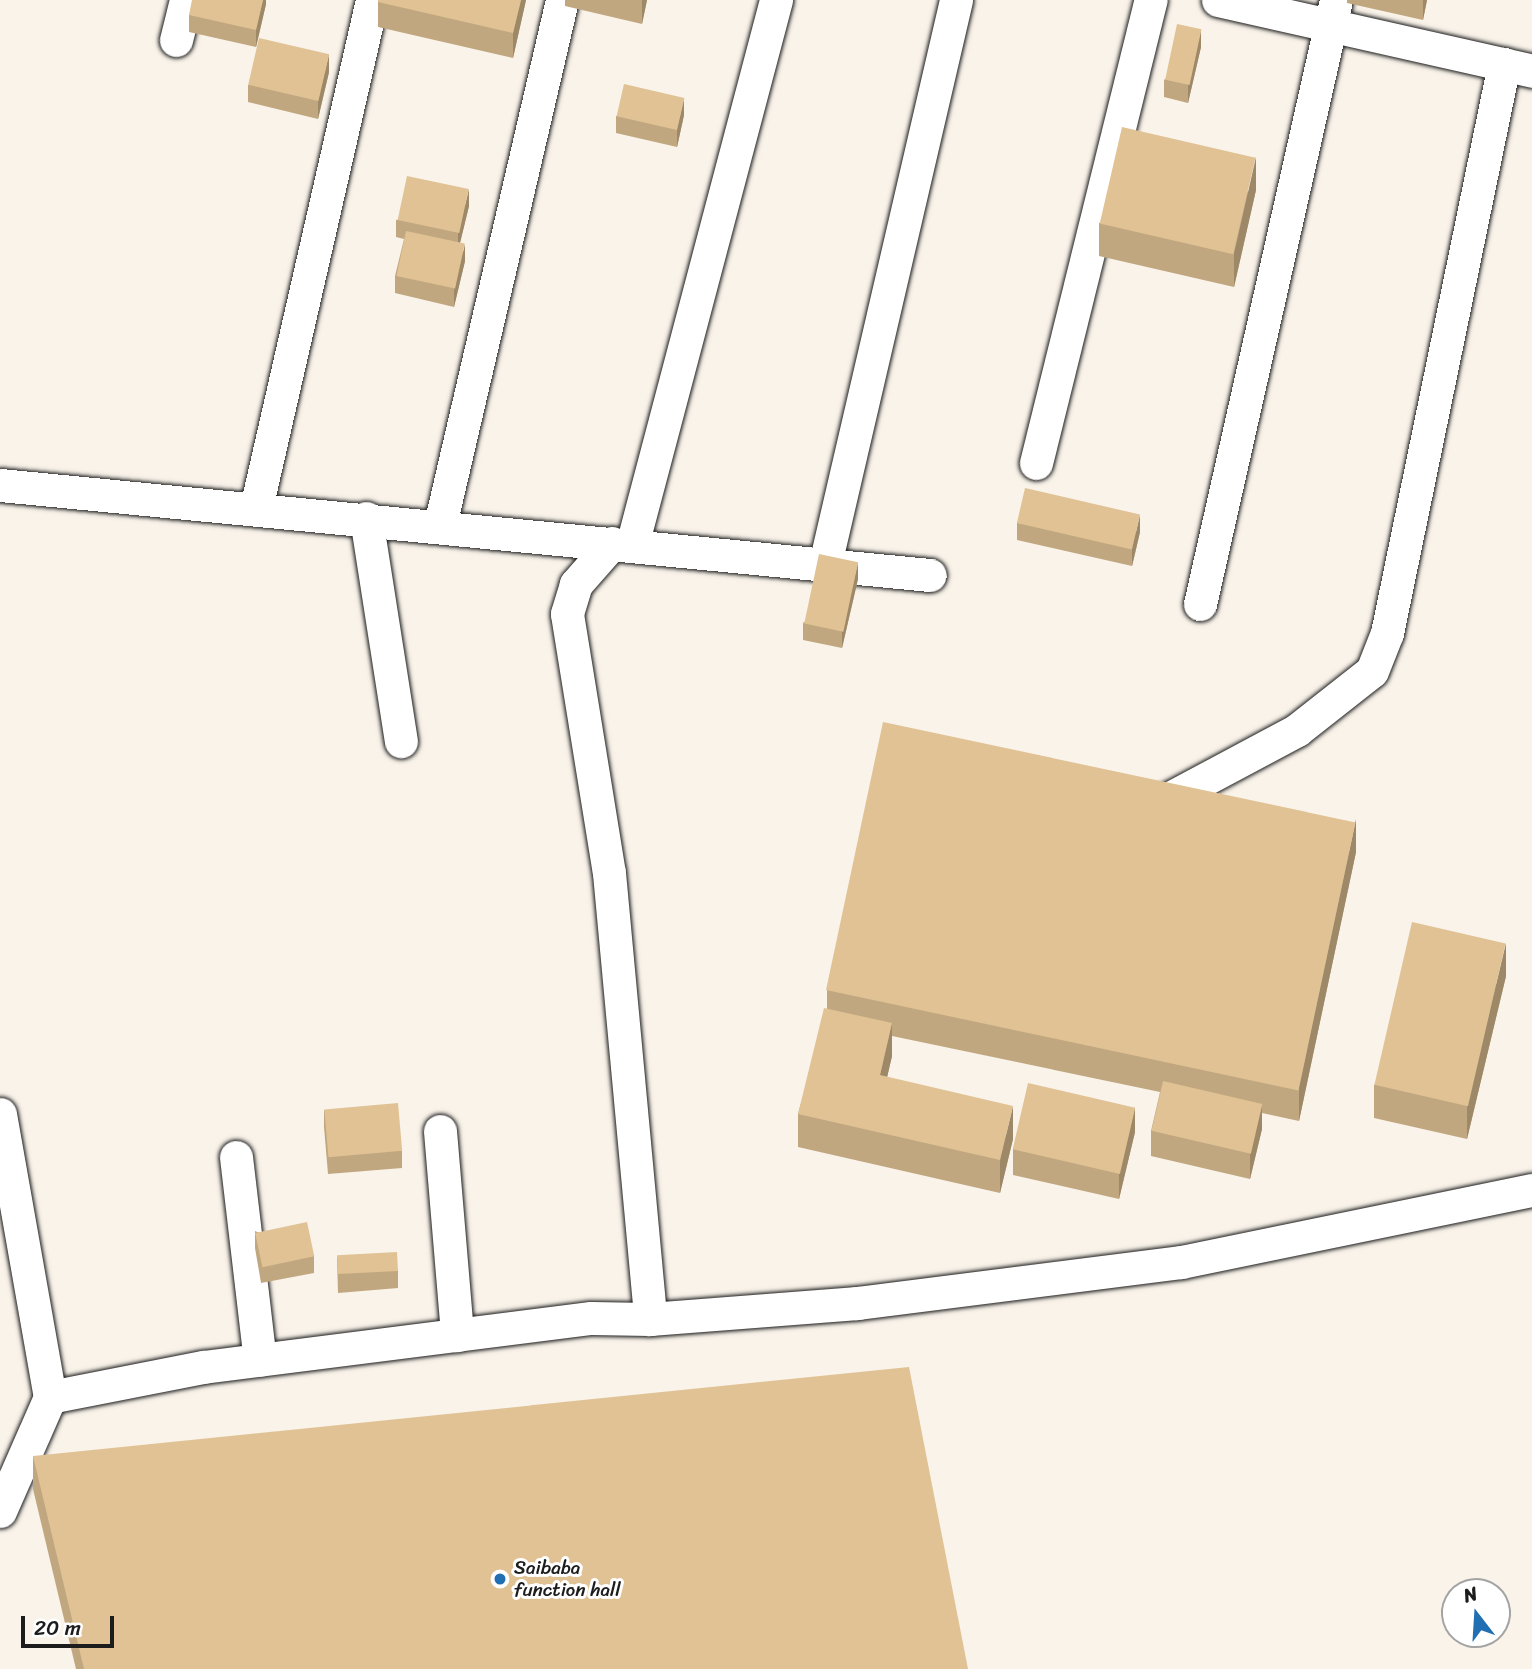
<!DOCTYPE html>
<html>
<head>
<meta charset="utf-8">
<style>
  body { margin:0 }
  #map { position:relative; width:1532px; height:1669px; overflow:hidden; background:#f9f3ea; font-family:Sriracha,sans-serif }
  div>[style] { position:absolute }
  .roads { filter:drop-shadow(0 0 2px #1c1c1c) drop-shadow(0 0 2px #1c1c1c) }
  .minor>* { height:33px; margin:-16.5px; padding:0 16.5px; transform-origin:16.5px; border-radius:16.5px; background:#fff }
  .wall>* { inset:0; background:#c1a77f }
  .shaded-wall>* { inset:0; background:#9d8868 }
  .building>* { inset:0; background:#e0c294; transform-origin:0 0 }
  .dots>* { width:19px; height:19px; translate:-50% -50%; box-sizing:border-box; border:4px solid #fff; border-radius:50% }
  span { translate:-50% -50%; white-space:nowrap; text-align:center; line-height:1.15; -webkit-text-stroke:6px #fff; paint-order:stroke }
  .poi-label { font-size:19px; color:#1c1c1c }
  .left { translate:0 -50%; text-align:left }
  .north { position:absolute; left:1441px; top:1578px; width:70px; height:70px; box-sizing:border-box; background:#fff; border:2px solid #a4a4a4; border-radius:50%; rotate:343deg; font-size:19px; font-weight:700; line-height:28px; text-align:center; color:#1c1c1c }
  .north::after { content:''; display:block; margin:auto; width:24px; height:32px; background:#1f6fb2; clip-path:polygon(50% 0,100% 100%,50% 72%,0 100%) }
  .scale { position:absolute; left:21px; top:1616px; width:93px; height:32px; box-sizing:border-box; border:4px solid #1c1c1c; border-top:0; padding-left:9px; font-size:21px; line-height:24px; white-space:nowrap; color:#1c1c1c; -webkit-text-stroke:5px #fff; paint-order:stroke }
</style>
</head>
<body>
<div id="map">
  <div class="roads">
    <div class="minor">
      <div style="left:1218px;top:0;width:322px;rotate:12.7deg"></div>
      <div style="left:176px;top:40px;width:41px;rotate:-76deg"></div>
      <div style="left:1036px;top:463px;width:477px;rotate:-76.1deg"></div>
      <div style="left:0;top:485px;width:934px;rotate:5.53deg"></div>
      <div style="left:256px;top:508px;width:521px;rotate:-77.14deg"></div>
      <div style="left:366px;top:518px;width:226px;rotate:81.1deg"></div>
      <div style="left:440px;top:525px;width:539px;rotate:-76.92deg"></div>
      <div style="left:612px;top:543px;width:55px;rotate:131.3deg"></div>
      <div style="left:576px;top:584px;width:31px;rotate:107deg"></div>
      <div style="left:567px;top:614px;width:262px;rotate:80.8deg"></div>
      <div style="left:609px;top:873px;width:448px;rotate:84.7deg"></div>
      <div style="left:632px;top:545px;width:564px;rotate:-75.2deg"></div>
      <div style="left:825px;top:564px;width:579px;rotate:-76.92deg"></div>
      <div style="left:1200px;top:604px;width:619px;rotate:-77.31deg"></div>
      <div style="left:1153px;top:807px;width:163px;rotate:-28.1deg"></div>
      <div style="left:1297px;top:730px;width:95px;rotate:-38.2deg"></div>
      <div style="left:1372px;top:671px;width:41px;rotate:-68.5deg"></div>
      <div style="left:1387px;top:633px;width:581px;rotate:-78.38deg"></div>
      <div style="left:0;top:1114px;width:287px;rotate:80deg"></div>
      <div style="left:50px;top:1397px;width:156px;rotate:-11.1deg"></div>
      <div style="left:203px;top:1367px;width:391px;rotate:-7.2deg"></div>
      <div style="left:591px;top:1318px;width:59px;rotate:1deg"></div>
      <div style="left:650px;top:1319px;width:208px;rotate:-4.4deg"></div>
      <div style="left:857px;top:1303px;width:327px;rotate:-7.2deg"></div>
      <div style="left:1181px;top:1262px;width:358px;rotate:-11.6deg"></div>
      <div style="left:440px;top:1131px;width:205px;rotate:85.2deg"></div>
      <div style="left:236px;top:1157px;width:204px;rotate:83.3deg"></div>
      <div style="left:0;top:1511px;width:124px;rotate:-66.3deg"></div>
    </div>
  </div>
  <div class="wall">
    <div style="clip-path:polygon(266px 0,266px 4px,256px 47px,189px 32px,189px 15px)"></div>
    <div style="clip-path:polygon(526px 0,513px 58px,378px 27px,378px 2px)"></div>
    <div style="clip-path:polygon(565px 0,647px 0,642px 24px,565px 6px)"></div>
    <div style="clip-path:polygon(1347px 0,1427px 0,1423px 20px,1347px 3px)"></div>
    <div style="clip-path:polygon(1201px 47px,1188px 103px,1164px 97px,1164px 80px)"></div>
    <div style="clip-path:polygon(329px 72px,318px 119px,248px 102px,248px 85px)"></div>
    <div style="clip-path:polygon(684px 115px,677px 147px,616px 133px,616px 116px)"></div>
    <div style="clip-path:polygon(1256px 190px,1234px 287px,1099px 256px,1099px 223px)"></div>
    <div style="clip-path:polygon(469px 206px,460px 243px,465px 261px,454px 307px,395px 293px,395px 276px,404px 239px,396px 237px,396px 220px)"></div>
    <div style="clip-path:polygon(1017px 523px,1140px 532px,1132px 566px,1017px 540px)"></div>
    <div style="clip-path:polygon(858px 579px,842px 648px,803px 640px,803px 623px)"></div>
    <div style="clip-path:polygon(1356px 852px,1299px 1121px,1262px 1113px,1262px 1129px,1250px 1179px,1151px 1156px,1151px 1131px,1160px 1092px,892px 1036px,892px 1056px,887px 1077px,1013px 1139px,1000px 1193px,798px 1147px,798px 1114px,827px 1008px,827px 990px)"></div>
    <div style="clip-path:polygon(1506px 976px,1467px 1139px,1374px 1118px,1374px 1085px)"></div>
    <div style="clip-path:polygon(324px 1110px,402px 1151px,402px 1168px,328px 1174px,324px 1127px)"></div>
    <div style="clip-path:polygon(1135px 1132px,1119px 1199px,1013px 1175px,1013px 1149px)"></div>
    <div style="clip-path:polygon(255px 1231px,314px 1256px,314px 1273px,261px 1283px,255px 1248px)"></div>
    <div style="clip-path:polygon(337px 1257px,398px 1271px,398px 1288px,338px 1293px)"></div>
    <div style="clip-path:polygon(33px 1456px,968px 1669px,76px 1669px,33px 1489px)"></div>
  </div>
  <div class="shaded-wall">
    <div style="clip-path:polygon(263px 0,266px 0,266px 4px,256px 47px,256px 30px)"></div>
    <div style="clip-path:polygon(521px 0,526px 0,513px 58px,513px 33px)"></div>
    <div style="clip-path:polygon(642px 0,647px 0,642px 24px)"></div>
    <div style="clip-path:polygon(1423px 0,1427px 0,1423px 20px)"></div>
    <div style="clip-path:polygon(1201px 29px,1201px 47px,1188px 103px,1188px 86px)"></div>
    <div style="clip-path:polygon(329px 54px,329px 72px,318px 119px,318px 101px)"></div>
    <div style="clip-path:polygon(684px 98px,684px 115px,677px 147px,677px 129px)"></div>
    <div style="clip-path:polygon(1256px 157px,1256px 190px,1234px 287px,1234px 254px)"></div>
    <div style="clip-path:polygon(469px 189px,469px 206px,458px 251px,458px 234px)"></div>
    <div style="clip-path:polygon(465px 244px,465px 261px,454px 307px,454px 290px)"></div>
    <div style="clip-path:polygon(1140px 515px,1140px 532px,1132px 566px,1132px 549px)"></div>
    <div style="clip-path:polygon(858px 562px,858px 579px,842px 648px,842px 631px)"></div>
    <div style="clip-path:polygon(1356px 819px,1356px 852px,1299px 1121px,1299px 1087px)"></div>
    <div style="clip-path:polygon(1506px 943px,1506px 976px,1467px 1139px,1467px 1106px)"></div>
    <div style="clip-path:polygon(892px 1023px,892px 1056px,880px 1108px,880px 1075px)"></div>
    <div style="clip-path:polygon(1262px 1104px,1262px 1129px,1250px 1179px,1250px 1153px)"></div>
    <div style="clip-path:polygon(1013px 1106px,1013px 1139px,1000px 1193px,1000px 1160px)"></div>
    <div style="clip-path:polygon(1135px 1107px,1135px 1132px,1119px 1199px,1119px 1173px)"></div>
  </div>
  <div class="building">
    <div style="clip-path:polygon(192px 0,263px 0,256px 30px,189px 15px)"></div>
    <div style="clip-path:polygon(378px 0,521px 0,513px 33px,378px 2px)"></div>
    <div style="left:1177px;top:24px;width:25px;height:57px;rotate:12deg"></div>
    <div style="left:259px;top:38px;width:72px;height:48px;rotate:13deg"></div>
    <div style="left:624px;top:84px;width:62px;height:33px;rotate:13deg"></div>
    <div style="left:1122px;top:127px;width:137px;height:99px;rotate:13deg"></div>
    <div style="left:407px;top:176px;width:63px;height:45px;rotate:12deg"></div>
    <div style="left:406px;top:231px;width:60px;height:46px;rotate:12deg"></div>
    <div style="left:1025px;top:488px;width:118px;height:36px;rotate:13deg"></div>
    <div style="left:819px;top:554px;width:40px;height:71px;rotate:12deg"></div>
    <div style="left:883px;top:722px;width:483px;height:274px;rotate:12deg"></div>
    <div style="left:1412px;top:922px;width:96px;height:167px;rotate:13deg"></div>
    <div style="clip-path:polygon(824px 1008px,892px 1023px,880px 1075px,1013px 1106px,1000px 1160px,798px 1114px)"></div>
    <div style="left:1163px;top:1081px;width:102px;height:51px;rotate:13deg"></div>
    <div style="left:1028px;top:1083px;width:110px;height:68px;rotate:13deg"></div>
    <div style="left:398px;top:1103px;width:48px;height:74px;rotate:85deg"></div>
    <div style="left:307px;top:1222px;width:35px;height:53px;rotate:78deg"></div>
    <div style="left:397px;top:1252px;width:19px;height:60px;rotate:87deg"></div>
    <div style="clip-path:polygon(909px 1367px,968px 1669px,84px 1669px,33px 1456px)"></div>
  </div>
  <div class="dots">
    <div style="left:500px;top:1579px;background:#1f6fb2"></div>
  </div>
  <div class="poi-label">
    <span class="left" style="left:514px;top:1579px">Saibaba<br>function hall</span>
  </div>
  <div class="north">N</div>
  <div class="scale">20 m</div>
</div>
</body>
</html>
